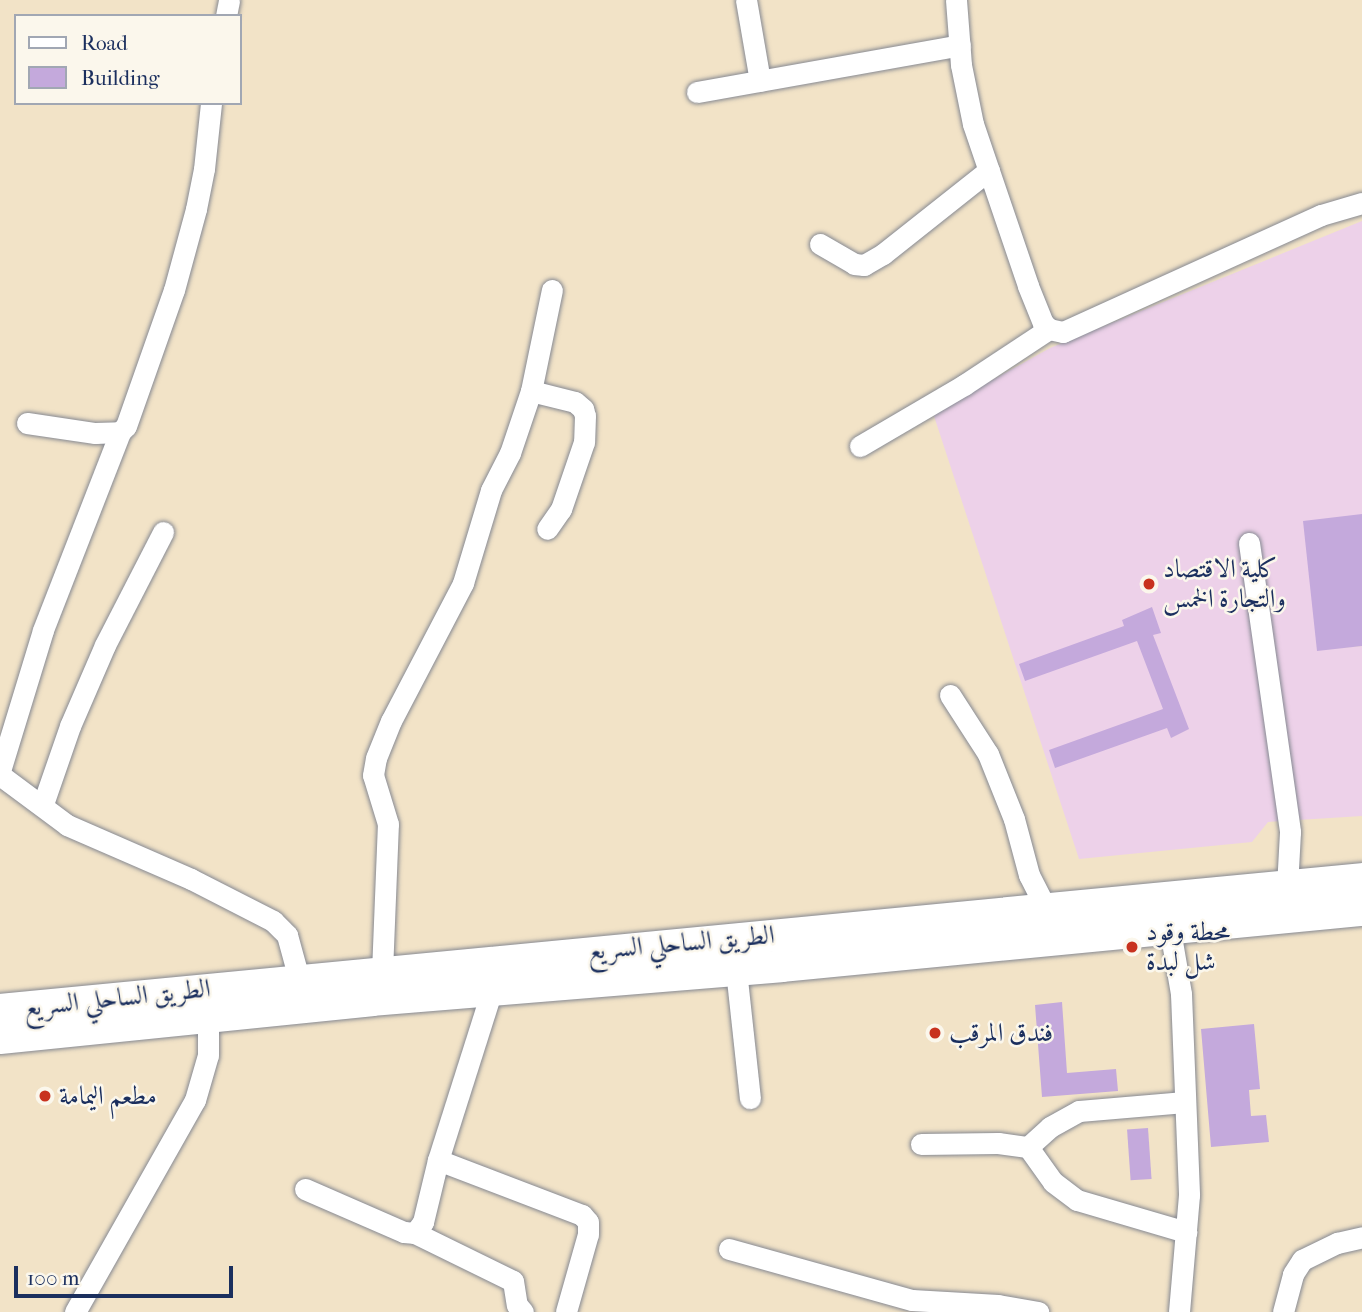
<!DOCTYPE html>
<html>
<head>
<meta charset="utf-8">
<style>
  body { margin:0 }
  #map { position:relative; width:1362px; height:1312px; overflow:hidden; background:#f2e3c7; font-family:"IM FELL French Canon",Amiri,serif }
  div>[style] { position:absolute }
  .built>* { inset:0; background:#edd1e9 }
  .building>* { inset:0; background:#c4a9dc; transform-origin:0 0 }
  .roads { filter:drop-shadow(0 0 2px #868992) drop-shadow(0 0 2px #868992) }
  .minor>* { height:21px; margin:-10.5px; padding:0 10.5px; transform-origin:10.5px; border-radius:10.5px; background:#fff }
  .highway>* { height:32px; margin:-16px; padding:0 16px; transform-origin:16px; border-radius:16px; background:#fff }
  .dots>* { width:19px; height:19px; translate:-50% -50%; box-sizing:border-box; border:4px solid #fbf7ec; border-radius:50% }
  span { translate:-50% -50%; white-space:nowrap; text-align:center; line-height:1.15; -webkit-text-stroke:5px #fbf7ec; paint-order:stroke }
  .poi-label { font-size:26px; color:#1b2f5e }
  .left { translate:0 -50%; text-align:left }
  .street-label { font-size:26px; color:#1b2f5e }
  .legend { position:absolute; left:14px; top:14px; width:228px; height:91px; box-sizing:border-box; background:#fbf7ec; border:2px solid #a1a7b3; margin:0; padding:9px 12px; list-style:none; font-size:21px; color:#1b2f5e }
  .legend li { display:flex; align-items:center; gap:14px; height:35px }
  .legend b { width:35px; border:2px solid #a1a7b3 }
  .scale { position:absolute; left:14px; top:1266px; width:219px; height:32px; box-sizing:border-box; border:4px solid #1b2f5e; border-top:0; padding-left:9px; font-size:21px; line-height:24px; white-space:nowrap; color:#1b2f5e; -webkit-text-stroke:5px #fbf7ec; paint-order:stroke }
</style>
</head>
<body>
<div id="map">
  <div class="built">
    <div style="clip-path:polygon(1362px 221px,1362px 625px,1318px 650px,1362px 646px,1362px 816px,1268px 822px,1252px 842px,1079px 859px,933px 413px,1050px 348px)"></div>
  </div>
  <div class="building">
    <div style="clip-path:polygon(1362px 514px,1362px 646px,1317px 651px,1303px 521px)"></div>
    <div style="clip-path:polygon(1152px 607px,1161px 633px,1153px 635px,1189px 729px,1171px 738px,1167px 728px,1055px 768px,1049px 750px,1163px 709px,1137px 641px,1025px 681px,1019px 664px,1124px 626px,1122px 620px)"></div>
    <div style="clip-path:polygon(1062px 1002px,1067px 1073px,1116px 1069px,1118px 1091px,1042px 1097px,1035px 1005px)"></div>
    <div style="clip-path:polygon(1254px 1024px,1260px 1089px,1249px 1090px,1251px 1116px,1266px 1115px,1269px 1142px,1211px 1147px,1201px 1029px)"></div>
    <div style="left:1148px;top:1128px;width:51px;height:21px;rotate:86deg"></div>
  </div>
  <div class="roads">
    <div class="minor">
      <div style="left:746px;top:0;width:82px;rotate:80.2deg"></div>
      <div style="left:956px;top:0;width:65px;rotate:85.6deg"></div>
      <div style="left:961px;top:65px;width:60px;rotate:78.5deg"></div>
      <div style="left:973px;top:124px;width:171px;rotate:71.2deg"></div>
      <div style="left:1028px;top:286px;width:40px;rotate:68deg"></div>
      <div style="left:1043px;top:323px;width:8px;rotate:45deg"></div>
      <div style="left:1049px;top:329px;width:14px;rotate:12deg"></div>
      <div style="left:1063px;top:332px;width:283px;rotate:-24.4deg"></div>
      <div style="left:1321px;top:215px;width:43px;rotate:-16.3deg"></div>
      <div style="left:226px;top:16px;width:16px;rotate:-79deg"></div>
      <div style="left:697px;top:92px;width:267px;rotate:-10.1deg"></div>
      <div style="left:820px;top:244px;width:39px;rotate:30deg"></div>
      <div style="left:854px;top:264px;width:10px;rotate:6deg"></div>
      <div style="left:864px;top:265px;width:22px;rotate:-30deg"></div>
      <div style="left:883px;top:254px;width:135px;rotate:-38.4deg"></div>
      <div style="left:531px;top:391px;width:45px;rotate:14deg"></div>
      <div style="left:575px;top:402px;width:11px;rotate:41deg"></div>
      <div style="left:583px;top:409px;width:7px;rotate:74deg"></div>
      <div style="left:585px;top:416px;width:26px;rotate:92deg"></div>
      <div style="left:584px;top:442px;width:71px;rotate:108.9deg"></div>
      <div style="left:561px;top:509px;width:24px;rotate:125deg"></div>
      <div style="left:27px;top:423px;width:69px;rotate:8.4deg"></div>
      <div style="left:95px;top:433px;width:25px;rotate:-2deg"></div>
      <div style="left:120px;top:432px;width:8px;rotate:-45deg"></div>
      <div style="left:126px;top:426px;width:144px;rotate:-70.6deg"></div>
      <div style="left:174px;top:290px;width:84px;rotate:-74.8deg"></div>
      <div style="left:196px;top:209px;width:41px;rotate:-78.7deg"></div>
      <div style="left:204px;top:169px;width:66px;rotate:-83.9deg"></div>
      <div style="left:860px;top:446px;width:121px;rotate:-30.4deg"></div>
      <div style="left:964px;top:385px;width:102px;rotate:-33.4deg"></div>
      <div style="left:1249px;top:543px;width:292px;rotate:81.9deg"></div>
      <div style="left:1290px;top:832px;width:55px;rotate:93.1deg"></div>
      <div style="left:950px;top:695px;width:70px;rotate:57.2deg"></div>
      <div style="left:988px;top:754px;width:70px;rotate:68.2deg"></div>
      <div style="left:1014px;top:819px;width:58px;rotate:75deg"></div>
      <div style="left:1029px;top:875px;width:38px;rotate:63deg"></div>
      <div style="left:0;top:771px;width:147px;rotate:-73deg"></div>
      <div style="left:43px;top:630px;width:212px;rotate:-68.7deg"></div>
      <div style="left:0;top:775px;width:84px;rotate:36.7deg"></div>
      <div style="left:67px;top:825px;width:135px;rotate:23.5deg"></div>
      <div style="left:191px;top:879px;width:92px;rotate:27.1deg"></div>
      <div style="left:273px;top:921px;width:20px;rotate:45deg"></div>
      <div style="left:287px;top:935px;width:46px;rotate:74.7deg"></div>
      <div style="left:43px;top:804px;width:83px;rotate:-70.9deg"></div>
      <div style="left:70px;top:726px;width:88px;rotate:-66.6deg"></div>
      <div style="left:105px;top:645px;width:127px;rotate:-62.8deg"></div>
      <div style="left:1170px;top:930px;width:65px;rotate:80.2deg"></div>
      <div style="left:1181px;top:994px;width:201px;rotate:87.7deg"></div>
      <div style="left:1189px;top:1195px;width:117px;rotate:94.9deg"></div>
      <div style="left:736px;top:970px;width:129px;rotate:83.8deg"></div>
      <div style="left:382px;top:972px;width:148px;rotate:-87.7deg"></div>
      <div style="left:388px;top:824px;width:51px;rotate:-107deg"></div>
      <div style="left:373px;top:775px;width:17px;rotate:-80deg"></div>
      <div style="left:376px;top:758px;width:40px;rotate:-68deg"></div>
      <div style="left:391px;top:721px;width:156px;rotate:-62.4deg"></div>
      <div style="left:463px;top:583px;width:97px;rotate:-73.2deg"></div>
      <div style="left:491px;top:490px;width:42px;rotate:-62.8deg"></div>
      <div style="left:510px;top:453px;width:65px;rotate:-71.3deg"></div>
      <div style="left:531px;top:391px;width:103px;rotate:-78.3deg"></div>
      <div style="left:921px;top:1144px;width:77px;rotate:-0.7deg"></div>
      <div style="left:998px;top:1143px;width:30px;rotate:8deg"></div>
      <div style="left:1028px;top:1147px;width:43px;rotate:54.5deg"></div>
      <div style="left:1053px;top:1182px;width:30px;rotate:37deg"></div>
      <div style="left:1077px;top:1200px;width:114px;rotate:16.4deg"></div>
      <div style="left:1028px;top:1147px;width:30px;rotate:-42deg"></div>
      <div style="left:1050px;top:1127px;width:33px;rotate:-29deg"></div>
      <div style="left:1079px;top:1111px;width:106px;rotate:-4.9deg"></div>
      <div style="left:438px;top:1160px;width:154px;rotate:20.9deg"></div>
      <div style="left:582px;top:1215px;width:9px;rotate:49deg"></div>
      <div style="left:588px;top:1222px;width:12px;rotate:90deg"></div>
      <div style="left:588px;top:1234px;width:81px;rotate:105.8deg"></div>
      <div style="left:305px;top:1189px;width:108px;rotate:23.5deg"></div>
      <div style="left:404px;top:1232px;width:11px;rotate:5deg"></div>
      <div style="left:415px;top:1233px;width:109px;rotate:26.1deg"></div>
      <div style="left:513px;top:1281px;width:24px;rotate:81deg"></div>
      <div style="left:517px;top:1305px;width:9px;rotate:49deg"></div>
      <div style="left:415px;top:1233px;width:14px;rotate:-54deg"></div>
      <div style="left:423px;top:1222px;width:64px;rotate:-76.4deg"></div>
      <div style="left:438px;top:1160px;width:178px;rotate:-72.4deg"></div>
      <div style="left:729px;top:1249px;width:190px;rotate:15.6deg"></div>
      <div style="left:912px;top:1300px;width:86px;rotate:3.3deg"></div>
      <div style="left:998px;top:1305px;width:41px;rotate:9.9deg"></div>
      <div style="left:75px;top:1312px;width:244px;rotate:-60.5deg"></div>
      <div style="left:195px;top:1100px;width:47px;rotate:-73.9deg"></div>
      <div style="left:208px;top:1055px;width:39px;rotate:-90deg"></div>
      <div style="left:1283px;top:1312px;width:39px;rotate:-75deg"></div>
      <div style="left:1293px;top:1274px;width:17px;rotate:-57deg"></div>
      <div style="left:1302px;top:1260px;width:39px;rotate:-26deg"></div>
      <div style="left:1337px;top:1243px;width:26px;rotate:-13deg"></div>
    </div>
    <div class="highway">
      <div style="left:0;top:1010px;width:1368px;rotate:-5.49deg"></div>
      <div style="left:0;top:1038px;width:373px;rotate:-5.8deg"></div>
      <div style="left:371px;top:1000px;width:411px;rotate:-4.7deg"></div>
      <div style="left:781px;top:966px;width:584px;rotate:-5.51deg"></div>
    </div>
  </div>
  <div class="dots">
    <div style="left:1149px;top:584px;background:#c8321e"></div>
    <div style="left:1132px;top:947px;background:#c8321e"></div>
    <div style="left:935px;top:1033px;background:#c8321e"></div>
    <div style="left:45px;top:1096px;background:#c8321e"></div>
  </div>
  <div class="poi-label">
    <span class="left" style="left:1163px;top:584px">كلية الاقتصاد<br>والتجارة الخمس</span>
    <span class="left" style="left:1146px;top:947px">محطة وقود<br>شل لبدة</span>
    <span class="left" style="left:949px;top:1033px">فندق المرقب</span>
    <span class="left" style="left:59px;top:1096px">مطعم اليمامة</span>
  </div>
  <div class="street-label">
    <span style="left:681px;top:943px;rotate:-5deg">الطريق الساحلي السريع</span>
    <span style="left:117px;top:998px;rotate:-6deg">الطريق الساحلي السريع</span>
  </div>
  <ul class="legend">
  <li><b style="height:9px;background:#fff"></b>Road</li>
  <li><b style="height:19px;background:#c4a9dc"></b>Building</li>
  </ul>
  <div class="scale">100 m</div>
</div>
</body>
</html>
